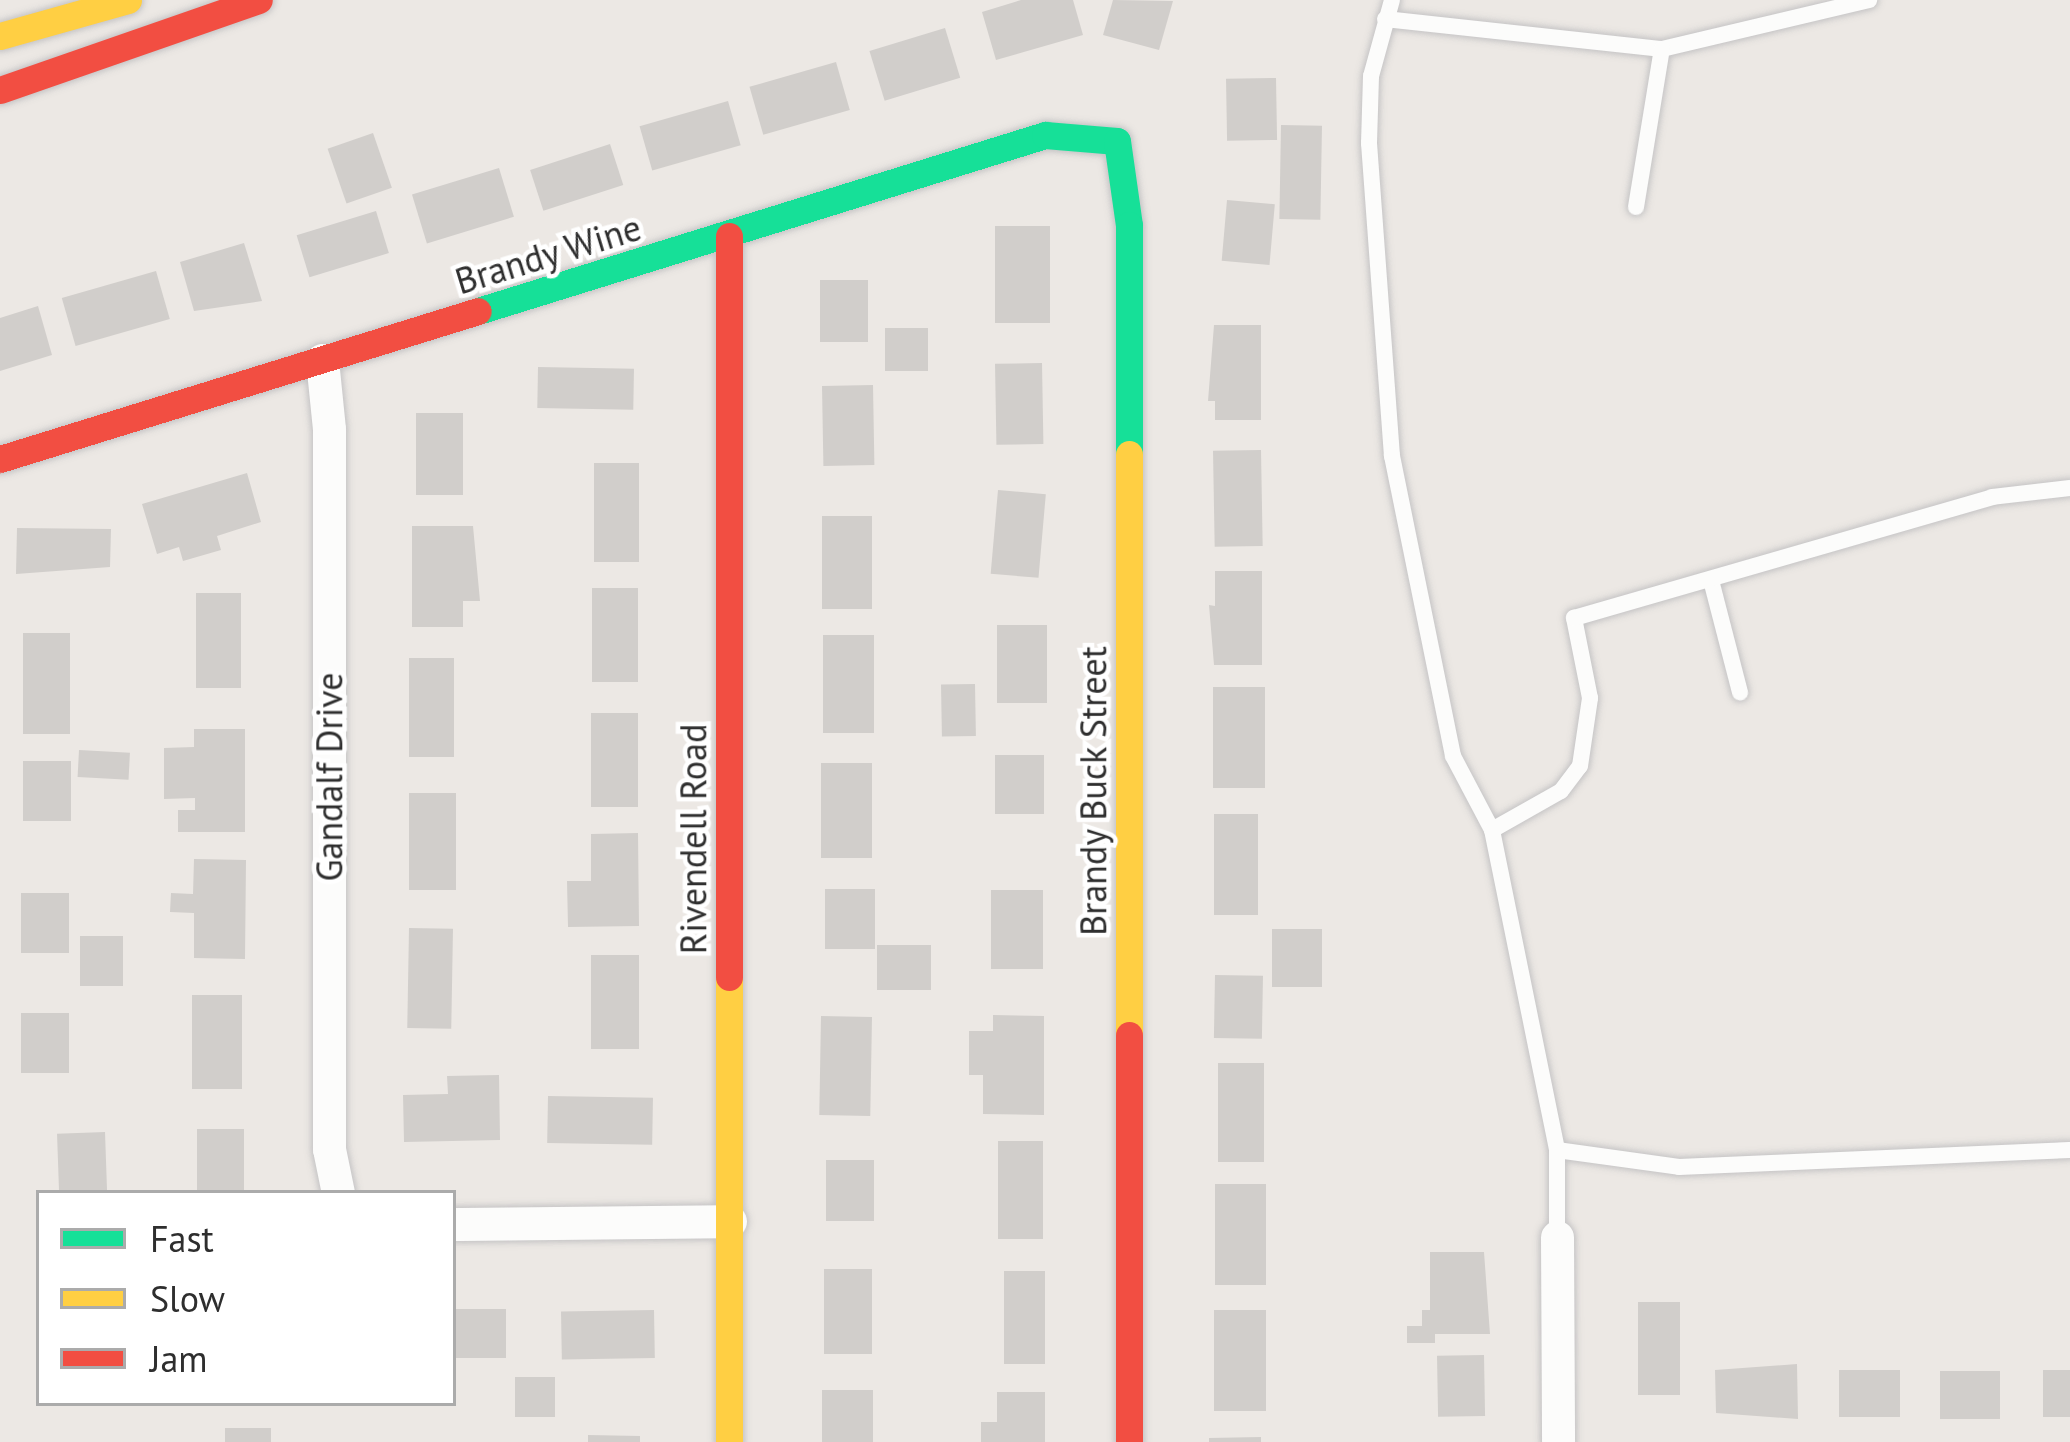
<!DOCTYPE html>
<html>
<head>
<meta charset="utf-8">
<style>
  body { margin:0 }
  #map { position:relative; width:2070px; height:1442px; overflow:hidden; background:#ece8e4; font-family:"PT Sans",sans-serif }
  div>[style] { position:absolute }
  .building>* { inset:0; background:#d1cecb; transform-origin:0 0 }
  .roads { filter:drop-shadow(0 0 3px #c5c4c5) drop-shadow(0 0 3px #c5c4c5) }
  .lane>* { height:16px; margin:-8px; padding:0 8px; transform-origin:8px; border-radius:8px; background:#fcfcfb }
  .street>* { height:33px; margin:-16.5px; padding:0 16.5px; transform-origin:16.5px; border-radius:16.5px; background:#fcfcfb }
  .fast>* { height:27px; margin:-13.5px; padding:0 13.5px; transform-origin:13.5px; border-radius:13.5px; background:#16e098 }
  .slow>* { height:27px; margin:-13.5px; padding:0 13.5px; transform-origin:13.5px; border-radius:13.5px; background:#ffcf43 }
  .jam>* { height:27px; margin:-13.5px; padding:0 13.5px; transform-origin:13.5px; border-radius:13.5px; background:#f24e42 }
  span { translate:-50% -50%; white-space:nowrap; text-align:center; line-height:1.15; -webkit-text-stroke:9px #fff; paint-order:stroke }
  .street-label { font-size:36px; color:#2e2e2e }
  .legend { position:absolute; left:36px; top:1190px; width:420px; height:216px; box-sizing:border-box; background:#fff; border:3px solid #ababab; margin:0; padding:15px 21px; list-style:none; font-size:36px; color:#2e2e2e }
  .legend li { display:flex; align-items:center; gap:24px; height:60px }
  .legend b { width:60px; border:3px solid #ababab }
</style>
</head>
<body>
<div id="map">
  <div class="building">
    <div style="clip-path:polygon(1021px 0,1073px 0,1083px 35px,996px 60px,982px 12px)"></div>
    <div style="clip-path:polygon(1113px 0,1173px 1px,1159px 50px,1103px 35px)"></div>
    <div style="left:945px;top:28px;width:52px;height:79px;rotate:73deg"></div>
    <div style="left:836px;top:62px;width:50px;height:90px;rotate:74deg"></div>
    <div style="left:1276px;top:78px;width:62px;height:50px;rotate:89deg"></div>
    <div style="left:728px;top:101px;width:46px;height:92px;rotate:74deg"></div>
    <div style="left:1281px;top:125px;width:41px;height:94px;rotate:1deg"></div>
    <div style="left:373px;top:133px;width:58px;height:48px;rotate:71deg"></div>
    <div style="left:610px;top:144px;width:43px;height:84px;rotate:72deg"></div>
    <div style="left:499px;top:168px;width:51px;height:91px;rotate:73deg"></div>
    <div style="left:1227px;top:200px;width:48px;height:61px;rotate:5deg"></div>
    <div style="left:376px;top:211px;width:44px;height:83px;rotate:73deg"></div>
    <div style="left:995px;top:226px;width:55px;height:97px"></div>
    <div style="clip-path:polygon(244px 243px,262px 301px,194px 311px,180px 262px)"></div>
    <div style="left:156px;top:271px;width:50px;height:98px;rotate:74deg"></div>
    <div style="left:868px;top:280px;width:62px;height:48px;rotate:90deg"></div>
    <div style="clip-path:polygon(38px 306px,52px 355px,0 371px,0 318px)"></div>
    <div style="clip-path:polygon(1214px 325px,1261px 325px,1261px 420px,1215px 420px,1215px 401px,1208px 401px)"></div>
    <div style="left:928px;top:328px;width:43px;height:43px;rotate:90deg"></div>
    <div style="left:1042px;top:363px;width:81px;height:47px;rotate:89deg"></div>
    <div style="left:538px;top:367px;width:96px;height:41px;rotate:1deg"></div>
    <div style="left:873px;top:385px;width:80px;height:51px;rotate:89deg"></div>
    <div style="left:416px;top:413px;width:47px;height:82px"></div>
    <div style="left:1261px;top:450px;width:96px;height:48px;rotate:89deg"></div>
    <div style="left:594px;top:463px;width:45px;height:99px"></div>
    <div style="clip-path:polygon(247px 473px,261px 522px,217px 536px,221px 550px,183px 561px,179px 547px,157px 554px,142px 504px)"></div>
    <div style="left:998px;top:490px;width:48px;height:84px;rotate:5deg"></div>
    <div style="left:822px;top:516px;width:50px;height:93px"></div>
    <div style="clip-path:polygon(412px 526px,473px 526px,480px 601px,463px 601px,463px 627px,412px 627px)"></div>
    <div style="clip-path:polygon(17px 528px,111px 529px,110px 567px,16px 574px)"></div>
    <div style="clip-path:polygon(1215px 571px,1262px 571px,1262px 665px,1214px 665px,1209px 605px,1215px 606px)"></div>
    <div style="left:592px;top:588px;width:46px;height:94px"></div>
    <div style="left:196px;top:593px;width:45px;height:95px"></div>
    <div style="left:997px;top:625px;width:50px;height:78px"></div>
    <div style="left:23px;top:633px;width:47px;height:101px"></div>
    <div style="left:823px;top:635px;width:51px;height:98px"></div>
    <div style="left:409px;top:658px;width:45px;height:99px"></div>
    <div style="left:975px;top:684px;width:52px;height:34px;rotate:89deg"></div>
    <div style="left:1213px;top:687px;width:52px;height:101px"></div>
    <div style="left:591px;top:713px;width:47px;height:94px"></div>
    <div style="clip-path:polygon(194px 729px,245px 729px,245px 832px,178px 832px,178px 810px,195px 810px,195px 798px,164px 799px,164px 748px,194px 747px)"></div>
    <div style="left:79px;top:750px;width:51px;height:27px;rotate:3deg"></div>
    <div style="left:995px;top:755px;width:49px;height:59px"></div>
    <div style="left:23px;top:761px;width:48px;height:60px"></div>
    <div style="left:821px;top:763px;width:51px;height:95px"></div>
    <div style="left:409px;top:793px;width:47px;height:97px"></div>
    <div style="left:1214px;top:814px;width:44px;height:101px"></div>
    <div style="clip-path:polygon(638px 833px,639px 926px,568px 927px,567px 881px,591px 881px,591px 834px)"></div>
    <div style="clip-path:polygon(194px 859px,246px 860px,245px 959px,194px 958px,194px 913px,170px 912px,171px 893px,193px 894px)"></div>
    <div style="left:825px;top:889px;width:50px;height:60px"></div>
    <div style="left:991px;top:890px;width:52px;height:79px"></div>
    <div style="left:21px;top:893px;width:48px;height:60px"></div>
    <div style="left:409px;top:928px;width:44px;height:100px;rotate:1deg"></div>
    <div style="left:1272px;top:929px;width:50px;height:58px"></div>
    <div style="left:123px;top:936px;width:50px;height:43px;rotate:90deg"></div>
    <div style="left:877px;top:945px;width:54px;height:45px"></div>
    <div style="left:591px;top:955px;width:48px;height:94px"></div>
    <div style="left:1215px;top:975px;width:48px;height:63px;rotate:1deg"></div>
    <div style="left:192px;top:995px;width:50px;height:94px"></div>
    <div style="left:21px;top:1013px;width:48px;height:60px"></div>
    <div style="clip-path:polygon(993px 1015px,1044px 1016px,1044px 1115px,983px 1114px,983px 1075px,969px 1075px,969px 1031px,993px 1031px)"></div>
    <div style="left:821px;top:1016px;width:51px;height:99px;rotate:1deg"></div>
    <div style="left:1218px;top:1063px;width:46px;height:99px"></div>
    <div style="clip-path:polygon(499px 1075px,500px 1140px,404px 1142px,403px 1095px,448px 1094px,447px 1076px)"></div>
    <div style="left:548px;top:1096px;width:105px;height:47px;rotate:1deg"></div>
    <div style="left:197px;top:1129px;width:47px;height:64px"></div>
    <div style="left:105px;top:1132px;width:61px;height:48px;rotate:88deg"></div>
    <div style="left:998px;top:1141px;width:45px;height:98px"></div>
    <div style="left:826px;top:1160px;width:48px;height:61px"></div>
    <div style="left:1215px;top:1184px;width:51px;height:101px"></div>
    <div style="clip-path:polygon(1430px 1252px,1484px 1252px,1490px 1334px,1435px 1334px,1435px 1343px,1407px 1343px,1407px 1326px,1422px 1326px,1422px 1310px,1430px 1310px)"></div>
    <div style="left:824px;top:1269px;width:48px;height:85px"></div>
    <div style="left:1004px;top:1271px;width:41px;height:93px"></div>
    <div style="left:1638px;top:1302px;width:42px;height:93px"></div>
    <div style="left:506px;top:1309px;width:49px;height:53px;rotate:90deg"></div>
    <div style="left:654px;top:1310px;width:48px;height:93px;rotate:89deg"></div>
    <div style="left:1214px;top:1310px;width:52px;height:101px"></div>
    <div style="left:1484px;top:1355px;width:61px;height:47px;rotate:89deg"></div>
    <div style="clip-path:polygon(1797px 1364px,1798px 1419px,1716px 1413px,1715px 1370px)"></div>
    <div style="left:1839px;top:1370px;width:61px;height:47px"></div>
    <div style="left:2043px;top:1370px;width:27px;height:47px"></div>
    <div style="left:1940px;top:1371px;width:60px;height:48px"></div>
    <div style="left:515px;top:1377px;width:40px;height:40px"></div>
    <div style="left:822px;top:1390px;width:51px;height:52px"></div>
    <div style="clip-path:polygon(997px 1392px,1045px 1392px,1045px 1442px,981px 1442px,981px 1422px,997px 1422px)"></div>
    <div style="left:271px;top:1428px;width:14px;height:46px;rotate:90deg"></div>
    <div style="clip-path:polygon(588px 1435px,640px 1436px,640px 1442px,588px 1442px)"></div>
    <div style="clip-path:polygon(1261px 1437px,1261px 1442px,1209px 1442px,1209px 1438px)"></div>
  </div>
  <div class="roads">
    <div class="lane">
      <div style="left:1392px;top:0;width:79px;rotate:105.4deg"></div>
      <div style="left:1371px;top:76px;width:67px;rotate:91.7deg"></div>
      <div style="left:1369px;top:143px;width:314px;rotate:85.8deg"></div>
      <div style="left:1392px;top:456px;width:306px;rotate:78.5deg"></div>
      <div style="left:1453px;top:756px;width:84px;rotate:62.2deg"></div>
      <div style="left:1492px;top:830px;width:327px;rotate:78.5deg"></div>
      <div style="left:1557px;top:1150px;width:123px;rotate:7.9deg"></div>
      <div style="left:1679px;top:1167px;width:391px;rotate:-2.5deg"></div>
      <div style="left:1385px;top:19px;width:279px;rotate:6.2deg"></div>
      <div style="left:1662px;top:49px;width:213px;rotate:-13.3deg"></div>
      <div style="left:1636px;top:207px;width:160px;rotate:-80.7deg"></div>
      <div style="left:1712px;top:584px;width:112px;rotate:75.5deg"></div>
      <div style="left:1492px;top:830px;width:79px;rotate:-29.5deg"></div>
      <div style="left:1561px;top:791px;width:31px;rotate:-53deg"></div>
      <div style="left:1580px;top:766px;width:69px;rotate:-81.6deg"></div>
      <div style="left:1590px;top:698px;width:82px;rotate:-101.3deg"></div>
      <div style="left:1574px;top:618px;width:435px;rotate:-16.1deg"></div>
      <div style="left:1992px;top:497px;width:79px;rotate:-6.6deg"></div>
      <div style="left:1557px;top:1150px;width:87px;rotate:90deg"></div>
    </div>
    <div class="street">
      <div style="left:322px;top:360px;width:69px;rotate:84.2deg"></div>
      <div style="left:329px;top:429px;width:720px;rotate:90deg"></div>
      <div style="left:329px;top:1149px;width:45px;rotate:78.4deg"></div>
      <div style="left:453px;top:1224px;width:277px;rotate:-0.6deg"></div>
      <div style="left:1557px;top:1237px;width:205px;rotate:89.7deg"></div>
    </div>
    <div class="fast">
      <div style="left:478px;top:311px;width:594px;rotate:-17.24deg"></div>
      <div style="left:1045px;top:135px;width:72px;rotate:4.8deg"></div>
      <div style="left:1117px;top:141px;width:85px;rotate:81.9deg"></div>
      <div style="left:1129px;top:225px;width:229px;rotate:90deg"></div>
    </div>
    <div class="slow">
      <div style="left:0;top:36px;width:133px;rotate:-15.7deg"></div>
      <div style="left:1129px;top:454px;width:581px;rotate:90deg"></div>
      <div style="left:729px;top:977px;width:465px;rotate:90deg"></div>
    </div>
    <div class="jam">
      <div style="left:0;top:90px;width:274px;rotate:-19.2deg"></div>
      <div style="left:729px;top:236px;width:741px;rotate:90deg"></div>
      <div style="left:0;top:459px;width:500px;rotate:-17.2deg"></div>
      <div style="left:1129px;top:1035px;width:407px;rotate:90deg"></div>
    </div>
  </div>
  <div class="street-label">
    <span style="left:548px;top:254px;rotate:-17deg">Brandy Wine</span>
    <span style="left:329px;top:777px;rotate:-90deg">Gandalf Drive</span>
    <span style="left:1093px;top:791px;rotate:-90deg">Brandy Buck Street</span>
    <span style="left:693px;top:839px;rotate:-90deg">Rivendell Road</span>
  </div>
  <ul class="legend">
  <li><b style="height:15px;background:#16e098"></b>Fast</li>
  <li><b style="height:15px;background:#ffcf43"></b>Slow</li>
  <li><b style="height:15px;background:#f24e42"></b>Jam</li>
  </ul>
</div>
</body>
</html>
